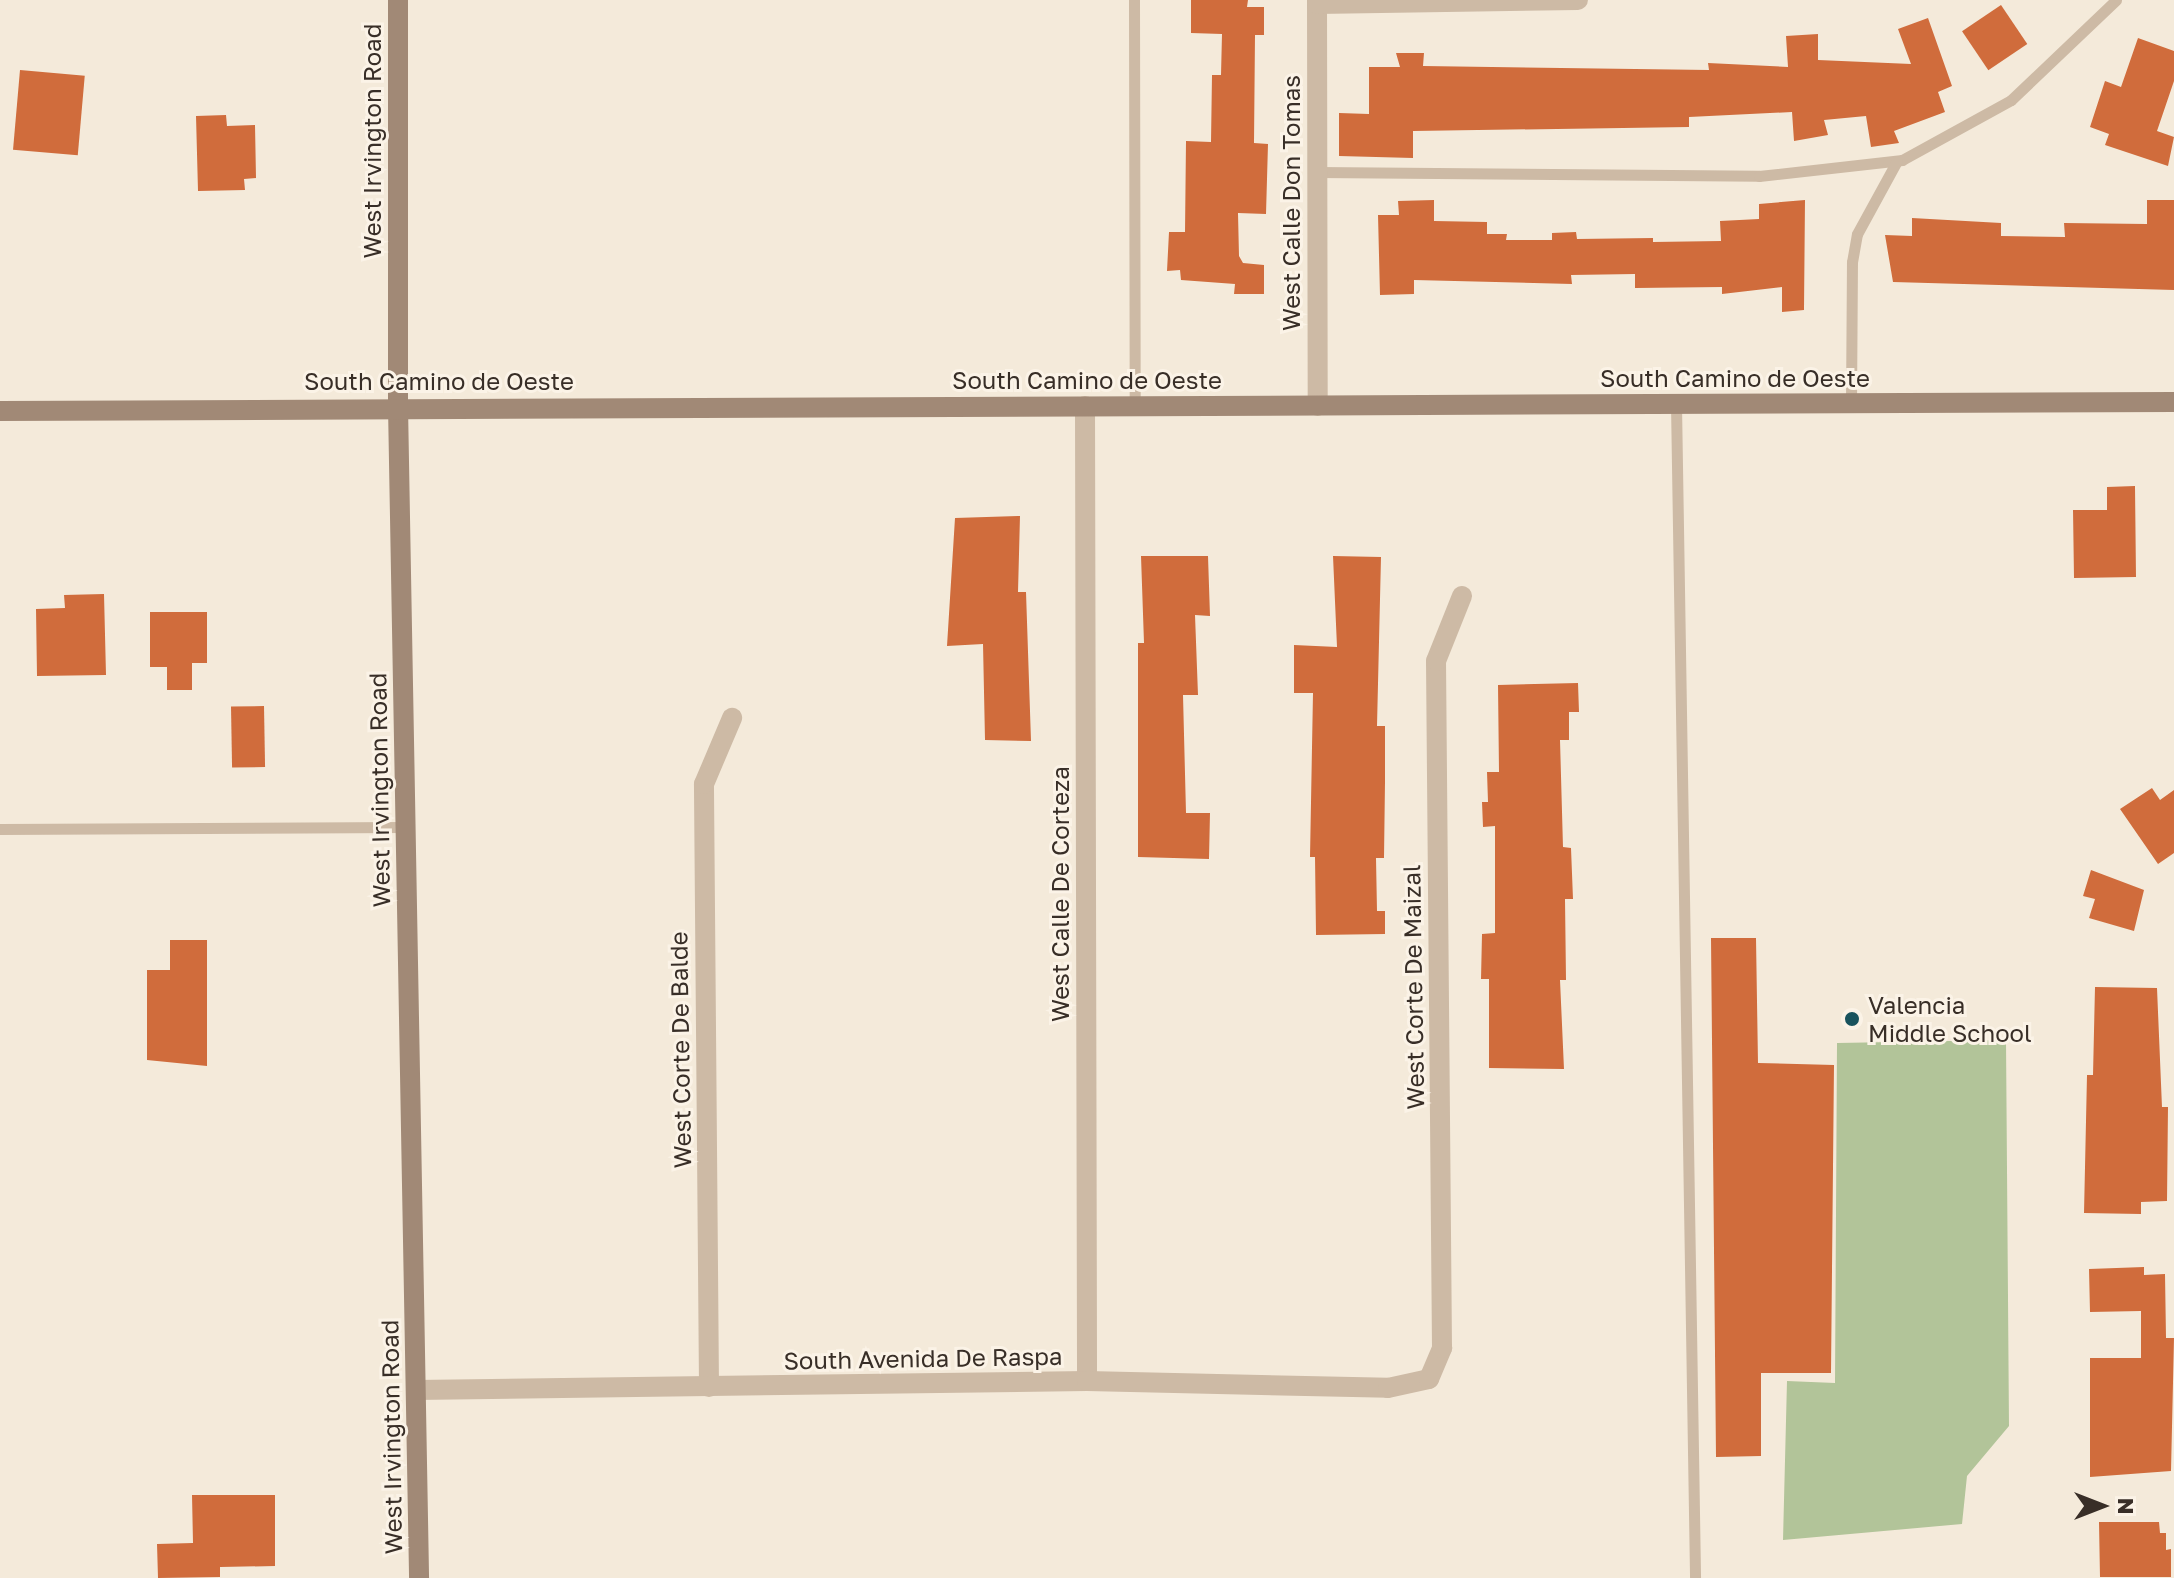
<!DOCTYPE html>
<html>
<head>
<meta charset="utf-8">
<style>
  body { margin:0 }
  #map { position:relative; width:2174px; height:1578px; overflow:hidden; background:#f4eada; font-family:"Golos Text",sans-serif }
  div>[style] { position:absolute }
  .green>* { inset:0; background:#b2c499 }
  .building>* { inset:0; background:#d06c3c; transform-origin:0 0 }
  .lane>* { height:11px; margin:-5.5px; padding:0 5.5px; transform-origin:5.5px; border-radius:5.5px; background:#cdbaa5 }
  .street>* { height:20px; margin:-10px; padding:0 10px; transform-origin:10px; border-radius:10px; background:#cdbaa5 }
  .secondary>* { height:20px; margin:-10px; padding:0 10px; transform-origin:10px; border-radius:10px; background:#a18976 }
  .dots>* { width:22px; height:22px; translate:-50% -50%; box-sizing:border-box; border:4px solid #fbf3e7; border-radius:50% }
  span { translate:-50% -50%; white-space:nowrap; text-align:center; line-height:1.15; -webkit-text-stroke:6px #fbf3e7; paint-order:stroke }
  .street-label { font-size:24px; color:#382e27 }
  .poi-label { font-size:24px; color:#382e27 }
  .left { translate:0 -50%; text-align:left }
  .north { position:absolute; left:2062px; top:1466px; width:80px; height:80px; -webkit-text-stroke:6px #fbf3e7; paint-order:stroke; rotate:90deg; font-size:22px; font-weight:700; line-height:32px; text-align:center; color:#382e27 }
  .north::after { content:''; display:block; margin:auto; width:28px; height:36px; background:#382e27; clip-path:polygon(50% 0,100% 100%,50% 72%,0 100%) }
</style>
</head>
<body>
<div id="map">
  <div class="green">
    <div style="clip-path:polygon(2006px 1040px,2009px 1426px,1967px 1476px,1962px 1524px,1783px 1540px,1787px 1381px,1835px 1383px,1837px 1043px)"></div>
  </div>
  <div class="building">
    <div style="clip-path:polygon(1191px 0,1248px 0,1247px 7px,1264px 7px,1264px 35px,1255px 35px,1254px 143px,1268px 144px,1266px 214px,1238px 213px,1239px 256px,1243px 263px,1264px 265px,1264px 294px,1234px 294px,1235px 284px,1181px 280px,1180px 270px,1167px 271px,1169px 232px,1185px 232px,1186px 141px,1211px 142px,1212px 75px,1221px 75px,1222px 34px,1191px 33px)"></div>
    <div style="left:2001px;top:5px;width:47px;height:47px;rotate:56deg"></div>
    <div style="clip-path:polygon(1928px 18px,1952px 86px,1938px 92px,1945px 112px,1894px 131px,1899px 143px,1871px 147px,1866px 116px,1824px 120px,1828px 135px,1794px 141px,1792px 112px,1689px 117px,1689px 127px,1413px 131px,1413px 158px,1339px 156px,1339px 113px,1369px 114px,1369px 67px,1400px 67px,1396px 53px,1424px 53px,1423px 66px,1709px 70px,1708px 63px,1788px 67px,1786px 36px,1818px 34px,1818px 60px,1911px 64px,1898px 29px)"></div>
    <div style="clip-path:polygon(2138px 38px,2174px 51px,2174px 81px,2157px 131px,2174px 137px,2168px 166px,2105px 145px,2109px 134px,2090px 127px,2105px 81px,2121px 87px)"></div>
    <div style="left:20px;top:70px;width:65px;height:80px;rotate:5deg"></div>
    <div style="clip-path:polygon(226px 115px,227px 126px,255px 125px,256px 178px,244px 179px,245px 190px,198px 191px,196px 116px)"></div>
    <div style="clip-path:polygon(1434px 200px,1434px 221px,1487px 222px,1487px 234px,1507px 234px,1506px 240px,1552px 240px,1552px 233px,1576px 232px,1577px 239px,1653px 238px,1653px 242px,1721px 241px,1720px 221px,1759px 219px,1759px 204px,1805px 200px,1804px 310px,1782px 312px,1782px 287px,1722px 294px,1722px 287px,1635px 288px,1635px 274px,1571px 275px,1572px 284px,1414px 280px,1414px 294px,1380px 295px,1378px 215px,1399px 215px,1398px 201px)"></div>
    <div style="clip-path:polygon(2147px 200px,2174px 200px,2174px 290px,1893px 282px,1885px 235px,1912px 236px,1912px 218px,2001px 223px,2001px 236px,2065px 237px,2064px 223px,2147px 224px)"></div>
    <div style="clip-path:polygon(2135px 486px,2136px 577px,2074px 578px,2073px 510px,2107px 510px,2107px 487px)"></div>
    <div style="clip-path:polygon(1020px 516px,1018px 592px,1026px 592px,1031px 741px,985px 740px,983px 644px,947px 646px,955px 518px)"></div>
    <div style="clip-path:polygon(1141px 556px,1208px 556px,1210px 616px,1195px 615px,1198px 695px,1183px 695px,1186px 813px,1210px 813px,1209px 859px,1138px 857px,1138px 643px,1144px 643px)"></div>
    <div style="clip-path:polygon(1333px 556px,1381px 557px,1377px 726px,1385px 726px,1385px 782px,1384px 858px,1376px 858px,1377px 911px,1385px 911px,1385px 934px,1316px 935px,1315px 857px,1310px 857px,1313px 693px,1294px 693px,1294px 645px,1337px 647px)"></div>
    <div style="clip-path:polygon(104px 594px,106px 675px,37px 676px,36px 609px,65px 608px,64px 595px)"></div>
    <div style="clip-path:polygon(150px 612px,207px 612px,207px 663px,192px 663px,192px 690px,167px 690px,167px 667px,150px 667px)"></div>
    <div style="clip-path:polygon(1578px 683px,1579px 712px,1569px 712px,1569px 740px,1560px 740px,1563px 847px,1571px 848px,1573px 899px,1565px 899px,1566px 980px,1560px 980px,1564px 1069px,1489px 1068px,1489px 979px,1481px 979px,1482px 934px,1495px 933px,1495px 826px,1483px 827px,1482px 802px,1488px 802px,1487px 772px,1499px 772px,1498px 685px)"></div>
    <div style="left:264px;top:706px;width:61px;height:33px;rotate:89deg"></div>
    <div style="clip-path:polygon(2152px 788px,2160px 800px,2174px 790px,2174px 853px,2158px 864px,2120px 809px)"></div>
    <div style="clip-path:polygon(2091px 870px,2144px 890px,2134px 931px,2089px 918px,2095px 899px,2083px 896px)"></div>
    <div style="clip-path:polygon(1711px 938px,1756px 938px,1758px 1063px,1834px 1065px,1831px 1373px,1761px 1373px,1761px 1456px,1716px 1457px)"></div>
    <div style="clip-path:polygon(170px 940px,207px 940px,207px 1066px,147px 1060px,147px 970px,170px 970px)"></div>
    <div style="clip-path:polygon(2095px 987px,2157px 988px,2162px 1107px,2168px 1107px,2167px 1201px,2141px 1202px,2141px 1214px,2084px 1213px,2087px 1075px,2093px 1075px)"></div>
    <div style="clip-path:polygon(2144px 1267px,2144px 1275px,2165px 1274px,2166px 1338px,2174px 1338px,2171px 1471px,2090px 1477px,2090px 1358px,2141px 1358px,2141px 1311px,2090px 1312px,2089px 1269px)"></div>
    <div style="clip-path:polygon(192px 1495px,275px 1495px,275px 1566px,220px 1567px,220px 1577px,158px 1578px,157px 1544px,193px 1543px)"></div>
    <div style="clip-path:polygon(2099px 1522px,2159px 1522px,2160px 1533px,2166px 1533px,2166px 1550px,2171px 1549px,2171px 1577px,2100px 1577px)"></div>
  </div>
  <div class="lane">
    <div style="left:1134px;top:0;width:406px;rotate:89.9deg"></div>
    <div style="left:1317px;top:172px;width:442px;rotate:0.5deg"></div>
    <div style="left:1759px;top:176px;width:144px;rotate:-6.4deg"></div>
    <div style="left:1902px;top:160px;width:124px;rotate:-28.8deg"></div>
    <div style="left:2011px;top:100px;width:145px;rotate:-43.6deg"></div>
    <div style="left:1851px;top:403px;width:141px;rotate:-89.6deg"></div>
    <div style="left:1852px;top:262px;width:28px;rotate:-80deg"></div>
    <div style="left:1857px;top:234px;width:83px;rotate:-61.3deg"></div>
    <div style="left:1676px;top:404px;width:1174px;rotate:89.07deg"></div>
    <div style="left:0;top:829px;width:405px;rotate:-0.3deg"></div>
  </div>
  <div class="street">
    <div style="left:1317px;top:0;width:406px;rotate:89.9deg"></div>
    <div style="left:1317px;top:4px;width:261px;rotate:-0.9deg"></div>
    <div style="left:1085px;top:406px;width:975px;rotate:89.88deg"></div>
    <div style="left:709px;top:1387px;width:603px;rotate:-90.48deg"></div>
    <div style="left:704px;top:784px;width:72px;rotate:-67deg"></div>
    <div style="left:416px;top:1390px;width:671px;rotate:-0.77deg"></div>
    <div style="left:1087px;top:1381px;width:301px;rotate:1.3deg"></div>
    <div style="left:1388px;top:1388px;width:42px;rotate:-12.4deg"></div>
    <div style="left:1429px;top:1379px;width:34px;rotate:-67deg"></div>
    <div style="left:1442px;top:1348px;width:687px;rotate:-90.5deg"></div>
    <div style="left:1436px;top:661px;width:70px;rotate:-68.2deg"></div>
  </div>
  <div class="secondary">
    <div style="left:398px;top:0;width:406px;rotate:90deg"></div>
    <div style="left:398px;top:406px;width:1172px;rotate:88.97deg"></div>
    <div style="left:0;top:411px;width:2174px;rotate:-0.24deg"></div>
  </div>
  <div class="dots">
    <div style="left:1852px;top:1019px;background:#19535d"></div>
  </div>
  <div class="street-label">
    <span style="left:372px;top:141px;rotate:-90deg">West Irvington Road</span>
    <span style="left:1291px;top:203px;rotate:-90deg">West Calle Don Tomas</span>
    <span style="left:1735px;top:378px">South Camino de Oeste</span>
    <span style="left:1087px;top:380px">South Camino de Oeste</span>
    <span style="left:439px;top:381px">South Camino de Oeste</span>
    <span style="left:379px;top:790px;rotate:-91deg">West Irvington Road</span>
    <span style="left:1060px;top:894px;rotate:-90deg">West Calle De Corteza</span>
    <span style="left:1413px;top:987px;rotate:-91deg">West Corte De Maizal</span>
    <span style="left:680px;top:1050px;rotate:-91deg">West Corte De Balde</span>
    <span style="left:923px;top:1358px;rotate:-1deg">South Avenida De Raspa</span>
    <span style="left:391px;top:1437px;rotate:-91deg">West Irvington Road</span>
  </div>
  <div class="poi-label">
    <span class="left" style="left:1868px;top:1019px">Valencia<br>Middle School</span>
  </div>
  <div class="north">N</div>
</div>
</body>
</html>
